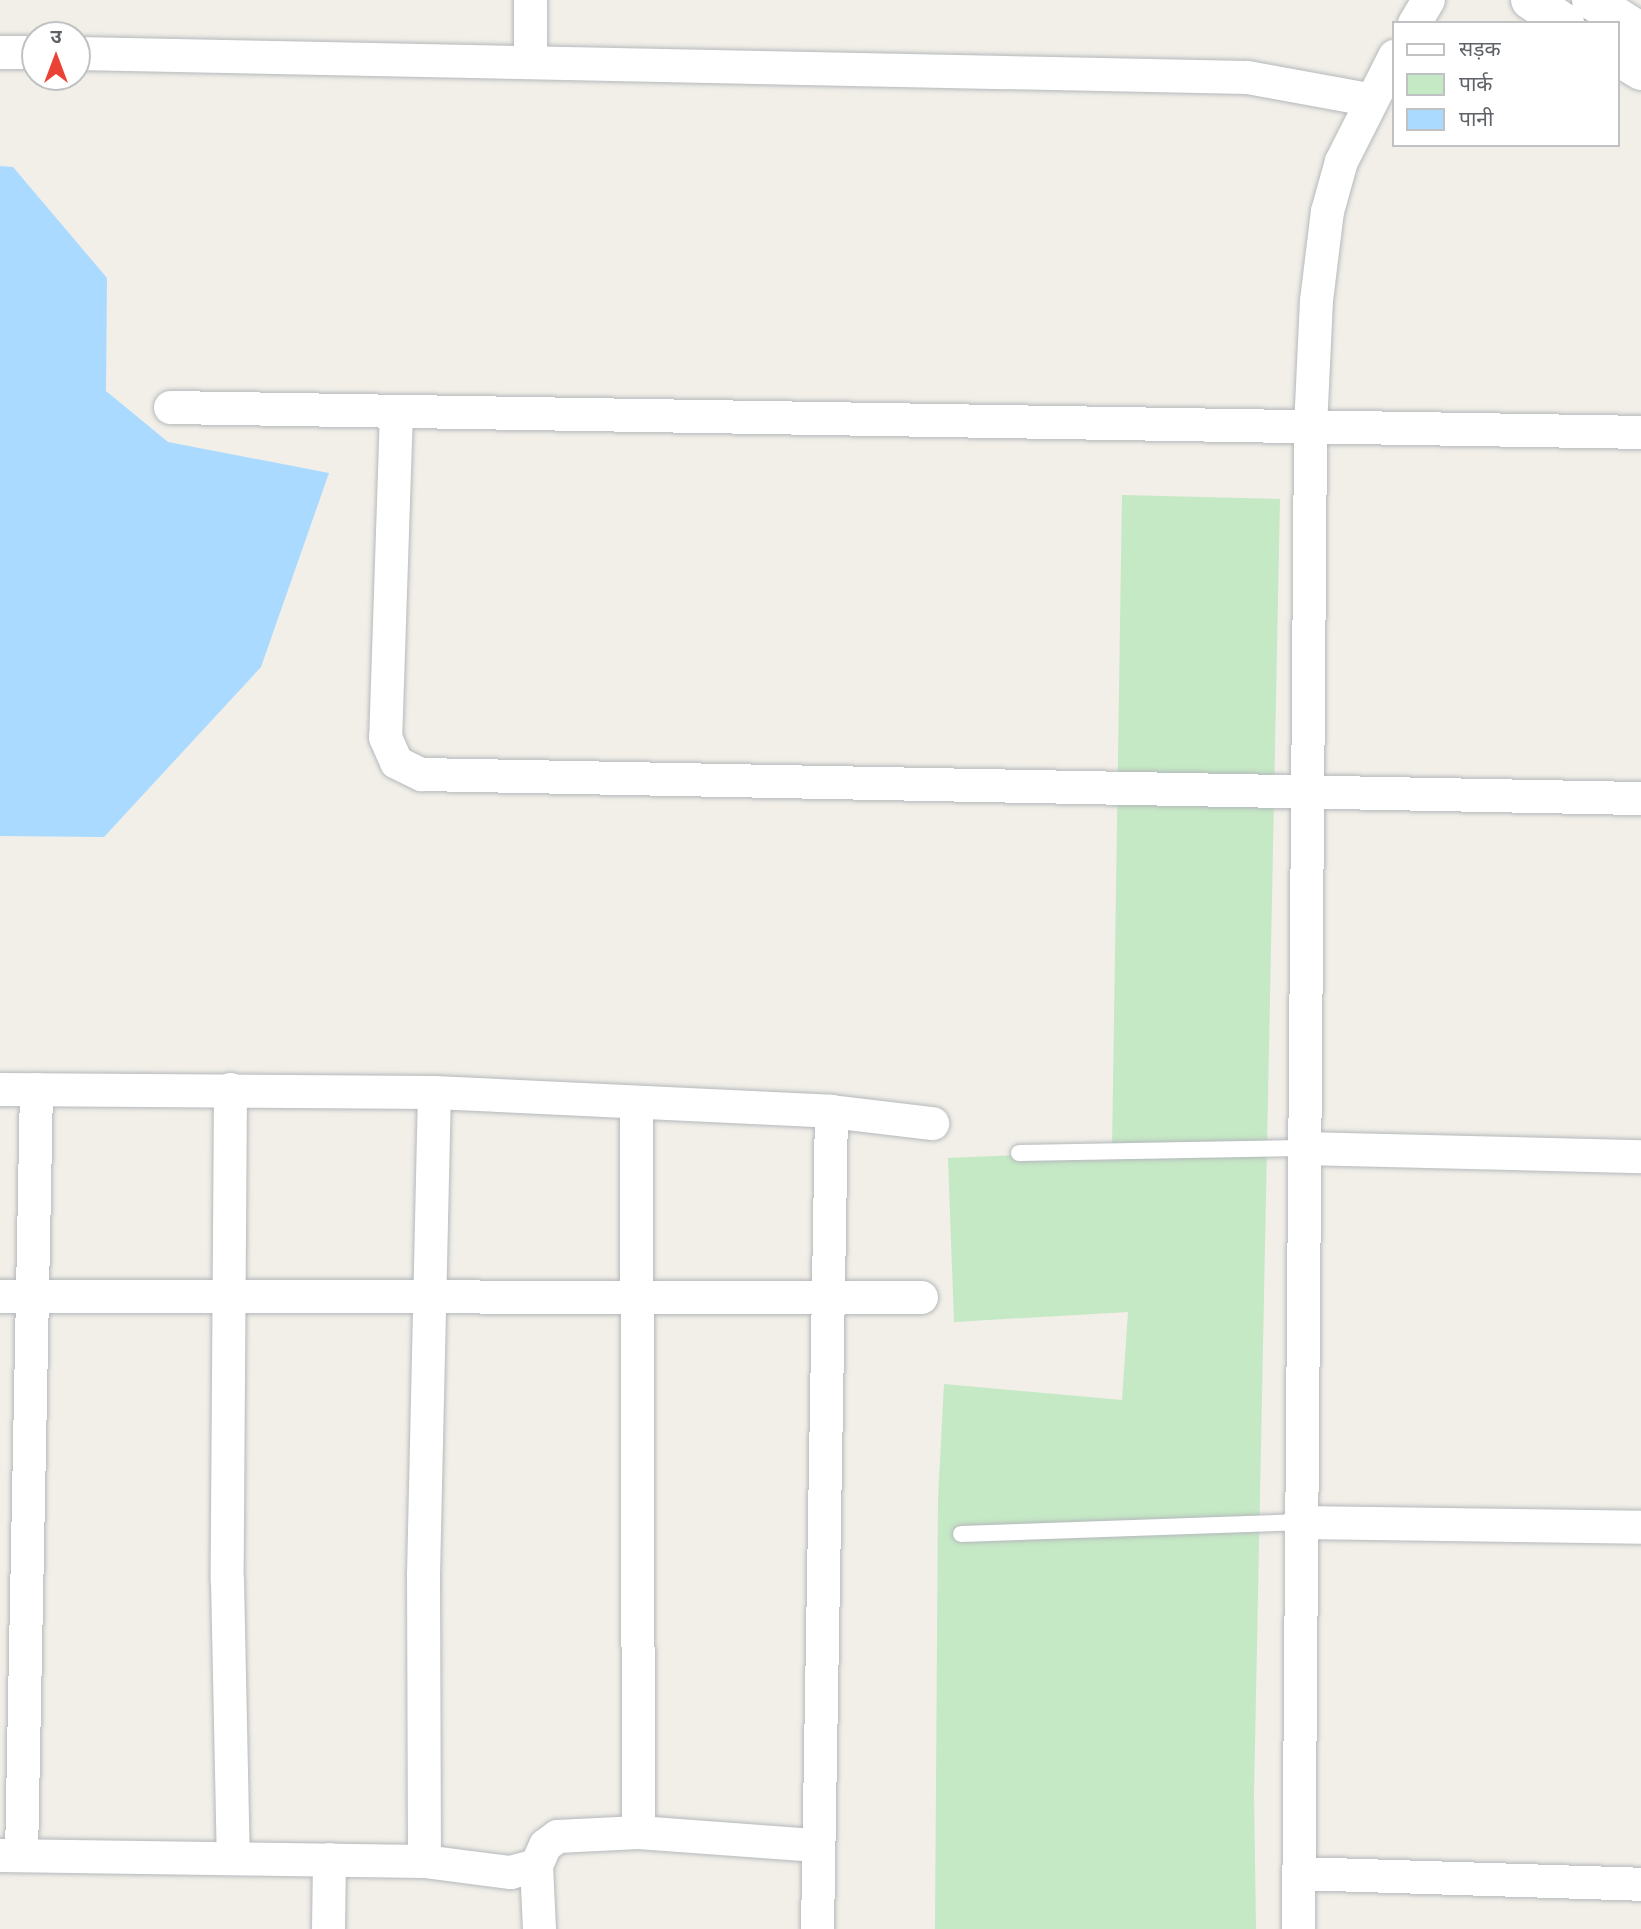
<!DOCTYPE html>
<html>
<head>
<meta charset="utf-8">
<style>
  body { margin:0 }
  #map { position:relative; width:1641px; height:1929px; overflow:hidden; background:#f1efe8; font-family:"DM Sans","Noto Sans Devanagari",sans-serif }
  div>[style] { position:absolute }
  .green>* { inset:0; background:#c5e8c5 }
  .water>* { inset:0; background:#aadaff }
  .roads { filter:drop-shadow(0 0 2px #b5b8bc) drop-shadow(0 0 2px #b5b8bc) }
  .lane>* { height:16px; margin:-8px; padding:0 8px; transform-origin:8px; border-radius:8px; background:#fff }
  .street>* { height:33px; margin:-16.5px; padding:0 16.5px; transform-origin:16.5px; border-radius:16.5px; background:#fff }
  .secondary>* { height:38px; margin:-19px; padding:0 19px; transform-origin:19px; border-radius:19px; background:#fff }
  span { translate:-50% -50%; white-space:nowrap; text-align:center; line-height:1.15; -webkit-text-stroke:6px #fff; paint-order:stroke }
  .legend { position:absolute; left:1392px; top:21px; width:228px; height:126px; box-sizing:border-box; background:#fff; border:2px solid #bfc1c3; margin:0; padding:9px 12px; list-style:none; font-size:21px; color:#5f6368 }
  .legend li { display:flex; align-items:center; gap:14px; height:35px }
  .legend b { width:35px; border:2px solid #bfc1c3 }
  .north { position:absolute; left:21px; top:21px; width:70px; height:70px; box-sizing:border-box; background:#fff; border:2px solid #bfc1c3; border-radius:50%; rotate:0deg; font-size:19px; font-weight:700; line-height:28px; text-align:center; color:#5f6368 }
  .north::after { content:''; display:block; margin:auto; width:24px; height:32px; background:#ea4335; clip-path:polygon(50% 0,100% 100%,50% 72%,0 100%) }
</style>
</head>
<body>
<div id="map">
  <div class="green">
    <div style="clip-path:polygon(1122px 495px,1280px 499px,1254px 1794px,1256px 1929px,935px 1929px,938px 1499px,944px 1384px,1122px 1400px,1128px 1312px,954px 1322px,948px 1158px,1112px 1151px)"></div>
  </div>
  <div class="water">
    <div style="clip-path:polygon(0 166px,13px 167px,107px 278px,106px 391px,168px 442px,329px 473px,261px 667px,104px 837px,0 836px)"></div>
  </div>
  <div class="roads">
    <div class="lane">
      <div style="left:1019px;top:1153px;width:283px;rotate:-1deg"></div>
      <div style="left:961px;top:1534px;width:337px;rotate:-2deg"></div>
    </div>
    <div class="street">
      <div style="left:530px;top:0;width:61px;rotate:90deg"></div>
      <div style="left:1414px;top:23px;width:27px;rotate:-59deg"></div>
      <div style="left:0;top:52px;width:35px"></div>
      <div style="left:77px;top:53px;width:1170px;rotate:1.18deg"></div>
      <div style="left:1247px;top:77px;width:123px;rotate:10.3deg"></div>
      <div style="left:170px;top:407px;width:1471px;rotate:0.97deg"></div>
      <div style="left:396px;top:411px;width:326px;rotate:91.9deg"></div>
      <div style="left:385px;top:737px;width:27px;rotate:66deg"></div>
      <div style="left:396px;top:762px;width:28px;rotate:26deg"></div>
      <div style="left:421px;top:774px;width:1220px;rotate:1.13deg"></div>
      <div style="left:0;top:1089px;width:434px;rotate:0.4deg"></div>
      <div style="left:434px;top:1092px;width:397px;rotate:2.7deg"></div>
      <div style="left:831px;top:1111px;width:102px;rotate:6.8deg"></div>
      <div style="left:230px;top:1089px;width:491px;rotate:90.4deg"></div>
      <div style="left:227px;top:1580px;width:276px;rotate:88.8deg"></div>
      <div style="left:636px;top:1106px;width:726px;rotate:89.84deg"></div>
      <div style="left:1302px;top:1148px;width:339px;rotate:1.4deg"></div>
      <div style="left:0;top:1296px;width:921px;rotate:0.06deg"></div>
      <div style="left:1298px;top:1522px;width:343px;rotate:0.8deg"></div>
      <div style="left:0;top:1855px;width:424px;rotate:0.8deg"></div>
      <div style="left:424px;top:1861px;width:87px;rotate:7.3deg"></div>
      <div style="left:510px;top:1872px;width:27px;rotate:-15deg"></div>
      <div style="left:536px;top:1865px;width:22px;rotate:-66deg"></div>
      <div style="left:545px;top:1845px;width:15px;rotate:-37deg"></div>
      <div style="left:557px;top:1836px;width:81px;rotate:-2.8deg"></div>
      <div style="left:638px;top:1832px;width:179px;rotate:4.2deg"></div>
      <div style="left:21px;top:1855px;width:766px;rotate:-88.88deg"></div>
      <div style="left:424px;top:1861px;width:287px;rotate:-90.2deg"></div>
      <div style="left:423px;top:1574px;width:482px;rotate:-88.7deg"></div>
      <div style="left:536px;top:1865px;width:64px;rotate:87.3deg"></div>
      <div style="left:1298px;top:1873px;width:343px;rotate:1.8deg"></div>
      <div style="left:328px;top:1929px;width:70px;rotate:-89.2deg"></div>
      <div style="left:817px;top:1929px;width:818px;rotate:-89.02deg"></div>
      <div style="left:1298px;top:1929px;width:1502px;rotate:-89.54deg"></div>
      <div style="left:1310px;top:427px;width:127px;rotate:-87.3deg"></div>
      <div style="left:1316px;top:300px;width:90px;rotate:-83deg"></div>
      <div style="left:1327px;top:211px;width:52px;rotate:-74.4deg"></div>
      <div style="left:1341px;top:161px;width:118px;rotate:-63.2deg"></div>
    </div>
    <div class="secondary">
      <div style="left:1530px;top:0;width:42px;rotate:33.3deg"></div>
      <div style="left:1591px;top:0;width:59px;rotate:32.6deg"></div>
      <div style="left:1618px;top:57px;width:27px;rotate:31deg"></div>
    </div>
  </div>
  <ul class="legend">
  <li><b style="height:9px;background:#fff"></b>सड़क</li>
  <li><b style="height:19px;background:#c5e8c5"></b>पार्क</li>
  <li><b style="height:19px;background:#aadaff"></b>पानी</li>
  </ul>
  <div class="north">उ</div>
</div>
</body>
</html>
